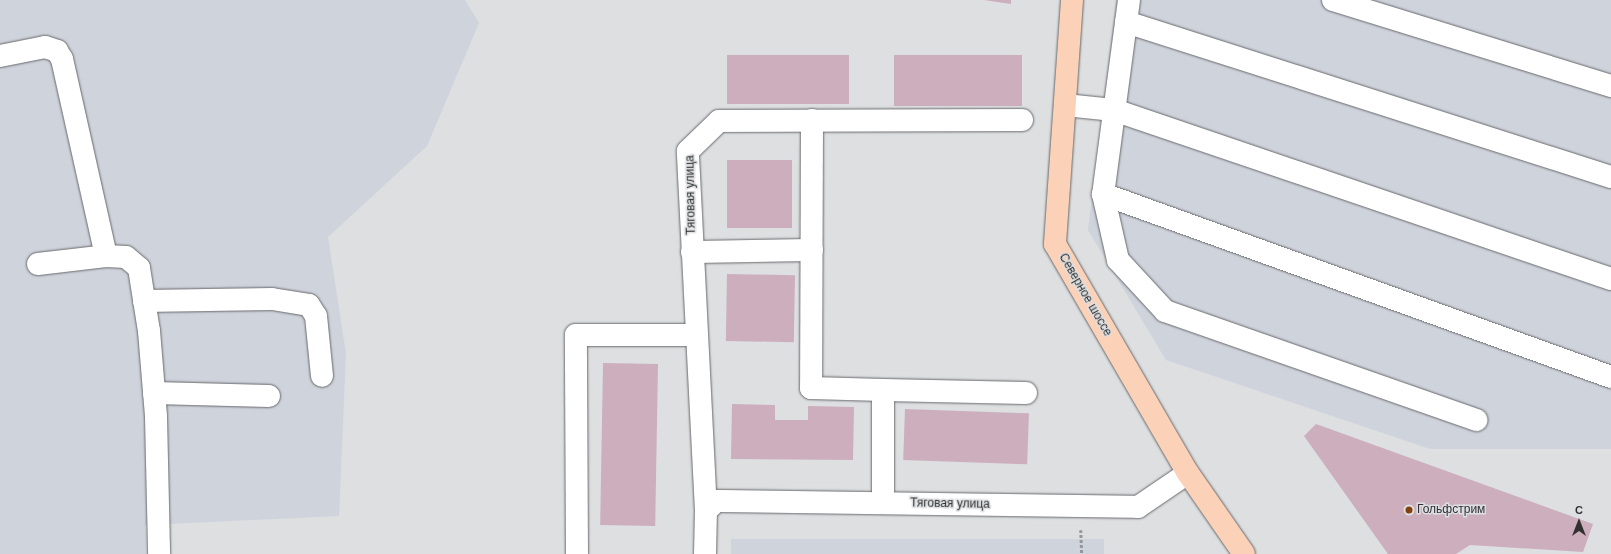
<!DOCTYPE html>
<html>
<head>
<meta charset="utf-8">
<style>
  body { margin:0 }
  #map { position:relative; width:1611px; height:554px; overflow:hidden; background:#dddfe1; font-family:Helvetica,sans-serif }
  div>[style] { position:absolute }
  .built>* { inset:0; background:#cfd3dc; transform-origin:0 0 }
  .building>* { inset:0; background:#ccaebd; transform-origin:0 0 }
  .path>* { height:2.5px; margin-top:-1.25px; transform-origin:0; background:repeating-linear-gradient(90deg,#959698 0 3px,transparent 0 5px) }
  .roads { filter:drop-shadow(0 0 1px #68696c) drop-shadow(0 0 1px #68696c) }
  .minor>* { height:22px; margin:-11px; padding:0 11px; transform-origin:11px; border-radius:11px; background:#fff }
  .major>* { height:22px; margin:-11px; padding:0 11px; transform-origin:11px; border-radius:11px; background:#fbd1b8 }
  .dots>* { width:11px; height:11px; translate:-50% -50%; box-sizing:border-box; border:2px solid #dddfe1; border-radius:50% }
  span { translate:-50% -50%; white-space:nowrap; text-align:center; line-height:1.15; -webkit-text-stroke:3px #dddfe1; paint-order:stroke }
  .street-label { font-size:12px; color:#313132 }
  .poi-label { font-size:12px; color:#313132 }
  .left { translate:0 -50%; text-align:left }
  .north { position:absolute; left:1559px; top:502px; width:40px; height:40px; -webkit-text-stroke:3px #dddfe1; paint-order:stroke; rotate:0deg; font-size:11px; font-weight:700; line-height:16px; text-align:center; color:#313132 }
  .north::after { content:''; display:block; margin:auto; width:14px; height:18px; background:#313132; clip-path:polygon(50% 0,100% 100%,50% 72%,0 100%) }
</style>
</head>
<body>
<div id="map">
  <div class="built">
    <div style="clip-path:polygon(0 0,465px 0,479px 23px,427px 146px,328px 237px,346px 354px,339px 516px,145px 525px,146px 554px,0 554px)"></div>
    <div style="clip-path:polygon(1116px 0,1611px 0,1611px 449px,1430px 449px,1166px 360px,1088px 230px)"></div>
    <div style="left:731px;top:539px;width:373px;height:15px"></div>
  </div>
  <div class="building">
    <div style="clip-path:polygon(984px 0,1011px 0,1011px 4px)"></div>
    <div style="left:727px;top:55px;width:122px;height:49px"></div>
    <div style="left:894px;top:55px;width:128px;height:51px"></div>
    <div style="left:727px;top:160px;width:65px;height:68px"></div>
    <div style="left:727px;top:274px;width:68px;height:67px;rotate:1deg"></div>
    <div style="left:603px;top:363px;width:55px;height:162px;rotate:1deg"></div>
    <div style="clip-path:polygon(732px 404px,775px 405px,775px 420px,808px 420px,808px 406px,854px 407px,853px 460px,731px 459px)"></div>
    <div style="left:905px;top:409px;width:124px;height:51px;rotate:2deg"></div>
    <div style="clip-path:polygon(1316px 424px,1593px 524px,1583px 552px,1470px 545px,1456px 554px,1388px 554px,1304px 436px)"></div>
  </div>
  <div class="path">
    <div style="left:1081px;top:530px;width:24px;rotate:88deg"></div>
  </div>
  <div class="roads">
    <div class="minor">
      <div style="left:1129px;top:0;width:196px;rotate:97.6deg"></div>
      <div style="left:1103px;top:194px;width:540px;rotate:19.81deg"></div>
      <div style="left:1333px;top:0;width:291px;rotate:17.2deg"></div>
      <div style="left:1126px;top:22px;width:509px;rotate:17.72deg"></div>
      <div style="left:0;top:56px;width:46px;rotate:-11.3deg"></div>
      <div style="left:45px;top:47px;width:13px;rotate:18deg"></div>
      <div style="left:57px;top:51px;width:9px;rotate:58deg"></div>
      <div style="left:62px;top:59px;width:202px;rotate:77.4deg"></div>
      <div style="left:106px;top:256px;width:20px;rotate:3deg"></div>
      <div style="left:126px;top:257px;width:17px;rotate:40deg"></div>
      <div style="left:139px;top:268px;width:64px;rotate:81deg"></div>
      <div style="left:149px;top:331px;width:86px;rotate:85.3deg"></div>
      <div style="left:156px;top:417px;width:137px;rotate:88.7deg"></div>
      <div style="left:1065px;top:105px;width:49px;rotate:5.8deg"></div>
      <div style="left:1114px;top:110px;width:525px;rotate:18.78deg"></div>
      <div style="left:812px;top:120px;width:268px;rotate:90.2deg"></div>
      <div style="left:811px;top:388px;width:72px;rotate:1.6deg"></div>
      <div style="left:1103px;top:194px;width:68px;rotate:77.2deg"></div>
      <div style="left:1118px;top:260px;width:69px;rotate:47.3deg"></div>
      <div style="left:1165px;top:311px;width:330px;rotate:19.3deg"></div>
      <div style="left:692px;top:252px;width:120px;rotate:-1deg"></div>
      <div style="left:38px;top:264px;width:68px;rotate:-6.7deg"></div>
      <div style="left:144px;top:301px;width:128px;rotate:-0.9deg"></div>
      <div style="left:272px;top:299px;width:37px;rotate:9deg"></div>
      <div style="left:309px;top:305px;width:13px;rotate:58deg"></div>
      <div style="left:316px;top:316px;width:60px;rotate:84.3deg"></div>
      <div style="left:154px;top:393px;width:115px;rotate:1.5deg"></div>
      <div style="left:883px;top:503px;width:113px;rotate:-90deg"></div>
      <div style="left:883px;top:390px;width:143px;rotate:1.2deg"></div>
      <div style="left:706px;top:511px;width:360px;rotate:-92.9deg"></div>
      <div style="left:688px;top:151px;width:43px;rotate:-44.1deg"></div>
      <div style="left:719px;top:121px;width:303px;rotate:-0.2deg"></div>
      <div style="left:577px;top:554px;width:219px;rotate:-90.3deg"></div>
      <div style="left:576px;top:335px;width:120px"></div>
      <div style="left:705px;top:554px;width:43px;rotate:-88.7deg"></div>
      <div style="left:706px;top:511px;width:14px;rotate:-45deg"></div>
      <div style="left:716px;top:501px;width:422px;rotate:0.8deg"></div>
      <div style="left:1138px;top:507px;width:60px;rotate:-34.2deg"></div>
    </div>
    <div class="major">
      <div style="left:1072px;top:0;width:245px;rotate:94deg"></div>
      <div style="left:1055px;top:244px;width:265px;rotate:59.9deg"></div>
      <div style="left:1188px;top:473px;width:98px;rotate:55.3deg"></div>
    </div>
  </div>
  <div class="dots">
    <div style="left:1409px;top:510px;background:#83410d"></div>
  </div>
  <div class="street-label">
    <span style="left:691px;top:195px;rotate:-91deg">Тяговая улица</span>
    <span style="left:1085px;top:295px;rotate:60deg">Северное шоссе</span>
    <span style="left:950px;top:504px;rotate:1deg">Тяговая улица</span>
  </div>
  <div class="poi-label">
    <span class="left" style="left:1417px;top:510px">Гольфстрим</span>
  </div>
  <div class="north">С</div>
</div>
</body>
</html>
